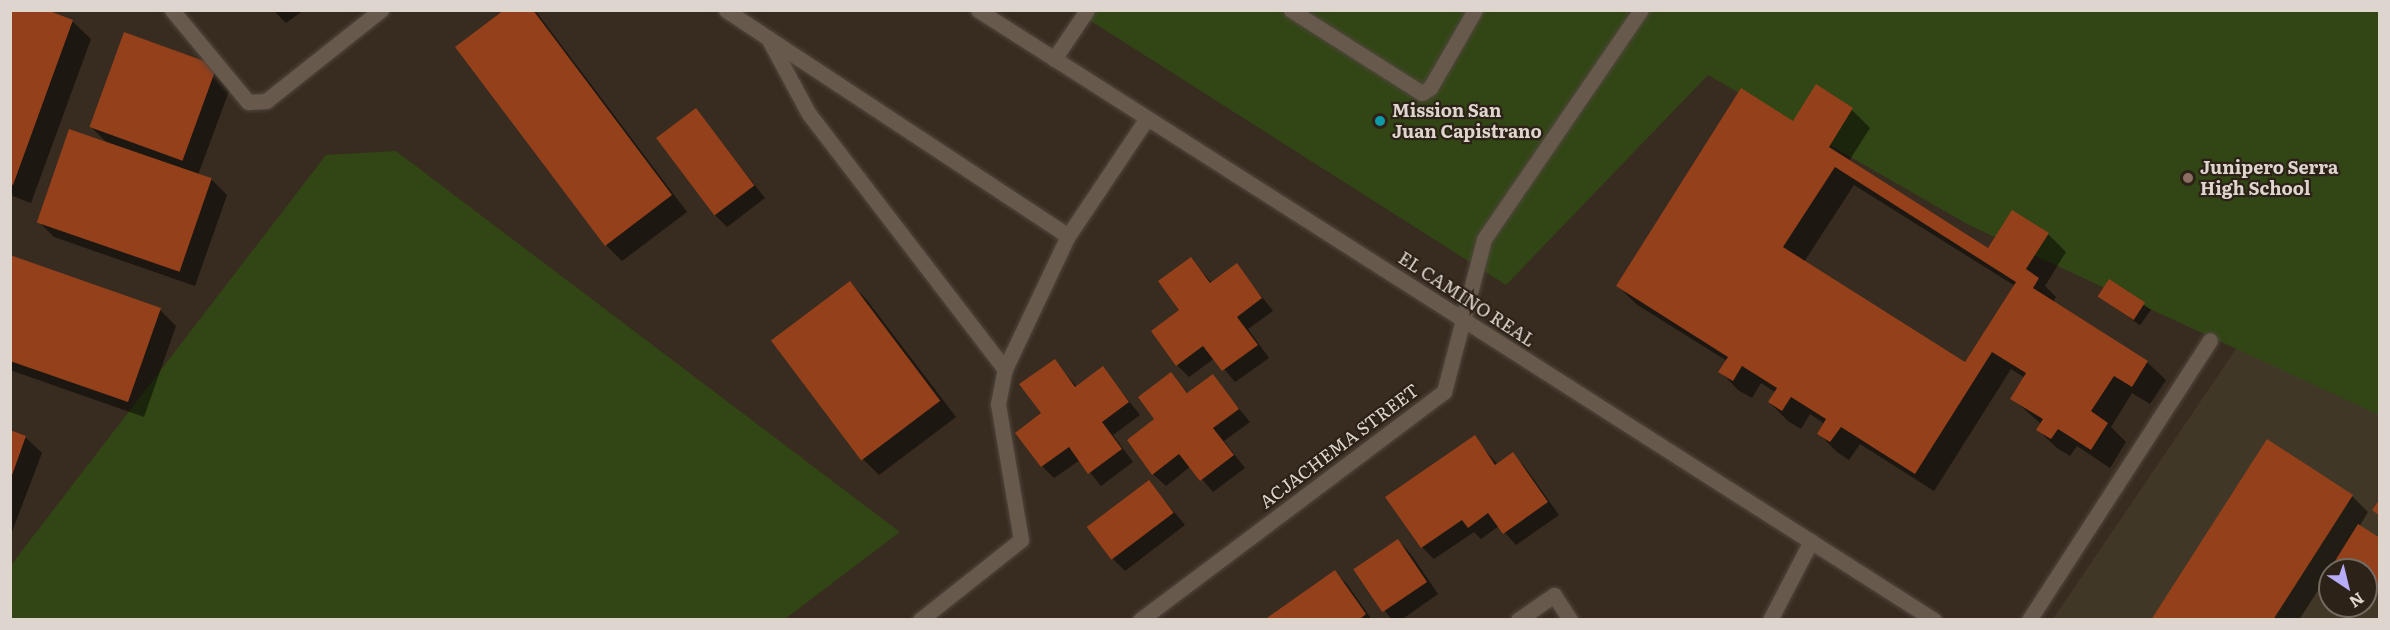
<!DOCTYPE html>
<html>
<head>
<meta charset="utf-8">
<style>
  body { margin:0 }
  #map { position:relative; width:2390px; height:630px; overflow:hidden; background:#382b20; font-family:Literata,serif }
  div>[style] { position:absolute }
  .education>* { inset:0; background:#413727 }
  .green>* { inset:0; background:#324615 }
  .shadow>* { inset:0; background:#0007; transform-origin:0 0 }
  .building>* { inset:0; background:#93401b; transform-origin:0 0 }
  .roads { filter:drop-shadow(0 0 2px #50463c) drop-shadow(0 0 2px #50463c) }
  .minor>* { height:15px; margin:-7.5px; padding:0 7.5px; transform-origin:7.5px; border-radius:7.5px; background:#675a4d }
  .dots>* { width:16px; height:16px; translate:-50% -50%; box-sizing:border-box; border:3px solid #2d2217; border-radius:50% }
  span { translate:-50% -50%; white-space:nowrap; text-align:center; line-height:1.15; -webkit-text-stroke:4.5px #2d2217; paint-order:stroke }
  .poi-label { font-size:18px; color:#ddd5ce; font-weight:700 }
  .left { translate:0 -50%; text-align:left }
  .street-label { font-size:18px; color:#ddd5ce }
  .frame { position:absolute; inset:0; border:12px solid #ddd5ce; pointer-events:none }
  .north { position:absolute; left:2318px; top:558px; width:60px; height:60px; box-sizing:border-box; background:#2d2217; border:2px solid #736a60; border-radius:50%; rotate:145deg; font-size:16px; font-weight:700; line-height:24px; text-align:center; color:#ddd5ce }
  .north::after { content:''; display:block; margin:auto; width:21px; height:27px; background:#b6acf8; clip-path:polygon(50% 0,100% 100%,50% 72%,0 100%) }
</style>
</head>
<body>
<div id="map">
  <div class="education">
    <div style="clip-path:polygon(evenodd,2379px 11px,2379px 619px,2053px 619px,2238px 346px,2379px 11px,2330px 570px,2366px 570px,2366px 606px,2330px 606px,2330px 570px)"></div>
  </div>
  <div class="green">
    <div style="clip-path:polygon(1075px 11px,2379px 11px,2379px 415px,1969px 225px,1708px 75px,1506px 285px)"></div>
    <div style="clip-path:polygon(396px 151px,900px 532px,785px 619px,11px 619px,11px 565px,326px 155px)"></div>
  </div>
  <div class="shadow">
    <div style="clip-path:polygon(10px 10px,72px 21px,91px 39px,31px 203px,10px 195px)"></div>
    <div style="clip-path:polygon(273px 10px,304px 10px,286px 23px)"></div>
    <div style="clip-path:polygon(506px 10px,534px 10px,538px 14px,687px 212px,622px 261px,606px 245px)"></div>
    <div style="clip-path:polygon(216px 67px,232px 83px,198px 175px,211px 179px,227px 195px,195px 286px,54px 237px,38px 221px,107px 143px,90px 126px)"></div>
    <div style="clip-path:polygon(696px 110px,765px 198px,727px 227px,715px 215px)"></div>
    <div style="clip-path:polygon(evenodd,1852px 110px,1870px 128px,1849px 161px,1989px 250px,2048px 234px,2066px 252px,2045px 286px,2056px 297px,2053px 302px,2147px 362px,2166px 380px,2150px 404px,2132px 393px,2111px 427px,2126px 442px,2110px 468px,2077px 446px,2070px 456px,2057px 448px,2038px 430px,2041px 424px,2012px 398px,2025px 378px,2011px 369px,1934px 491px,1860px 444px,1849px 460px,1837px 452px,1819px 434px,1825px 424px,1810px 414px,1801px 429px,1788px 421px,1769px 402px,1775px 392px,1761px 383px,1752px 398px,1738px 390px,1720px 371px,1727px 361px,1636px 304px,1617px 285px,1794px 123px,1852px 110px,1854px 185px,2015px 286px,1965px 364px,1804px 262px,1854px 185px)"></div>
    <div style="clip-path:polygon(10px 257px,160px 310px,176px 326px,144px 417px,10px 370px)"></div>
    <div style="clip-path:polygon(1191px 259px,1212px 283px,1237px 265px,1273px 311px,1248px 329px,1269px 358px,1235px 382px,1215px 358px,1189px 377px,1177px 365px,1181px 310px)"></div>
    <div style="left:2110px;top:281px;width:50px;height:19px;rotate:35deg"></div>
    <div style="clip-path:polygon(850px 283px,866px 299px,956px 417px,879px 475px,863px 459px,773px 341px)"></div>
    <div style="clip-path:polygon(1055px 361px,1077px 387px,1103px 368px,1140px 415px,1113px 435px,1133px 462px,1101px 486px,1080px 460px,1054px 478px,1042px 466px,1043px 414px)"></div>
    <div style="clip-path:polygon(1171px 374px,1189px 394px,1212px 376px,1250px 422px,1224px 441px,1245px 468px,1213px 492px,1191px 466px,1166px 486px,1153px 474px,1156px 419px)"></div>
    <div style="clip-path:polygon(10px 432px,25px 437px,42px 453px,10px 537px)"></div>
    <div style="clip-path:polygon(1474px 437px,1498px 465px,1513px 454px,1525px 467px,1559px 515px,1516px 545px,1499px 526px,1481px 539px,1474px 532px,1434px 559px,1422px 547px)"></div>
    <div style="clip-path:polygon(1149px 482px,1185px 525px,1125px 571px,1113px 559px)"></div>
    <div style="clip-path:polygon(2352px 496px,2368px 512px,2359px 527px,2380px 540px,2380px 592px,2366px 584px,2366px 570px,2346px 570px,2337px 561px,2299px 620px,2153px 620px)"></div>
    <div style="clip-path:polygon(1398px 540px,1410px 553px,1438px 594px,1401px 620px,1392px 620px,1355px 570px)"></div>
    <div style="clip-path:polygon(1335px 572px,1347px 584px,1372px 620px,1267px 620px)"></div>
  </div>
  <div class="building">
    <div style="clip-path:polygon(10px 10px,47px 10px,73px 20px,13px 185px,10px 184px)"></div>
    <div style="clip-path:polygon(504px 10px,533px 10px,672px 195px,605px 246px,455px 47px)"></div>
    <div style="left:124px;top:32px;width:99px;height:101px;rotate:20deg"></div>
    <div style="clip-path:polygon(evenodd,1816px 84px,1853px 108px,1829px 147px,1988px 248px,2012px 210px,2049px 233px,2026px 269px,2039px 278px,2033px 288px,2148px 361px,2132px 387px,2114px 376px,2091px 411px,2108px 423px,2091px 450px,2058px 429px,2051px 439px,2036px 430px,2043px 419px,2010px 399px,2026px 373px,1992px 352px,1915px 474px,1841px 427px,1830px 442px,1817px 434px,1826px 419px,1791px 397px,1782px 411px,1768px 402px,1777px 388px,1742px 366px,1733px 381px,1718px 372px,1728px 357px,1616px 286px,1741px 88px,1793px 121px,1816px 84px,1835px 167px,2016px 282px,1965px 362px,1783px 247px,1835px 167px)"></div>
    <div style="left:696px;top:108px;width:97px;height:50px;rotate:53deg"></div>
    <div style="left:69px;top:129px;width:151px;height:99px;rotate:19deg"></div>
    <div style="clip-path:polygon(10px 255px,161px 308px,128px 402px,10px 361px)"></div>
    <div style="clip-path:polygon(1191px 257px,1210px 283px,1237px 263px,1262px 298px,1237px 317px,1258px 345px,1222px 371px,1203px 346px,1176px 366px,1151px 331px,1179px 310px,1158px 281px)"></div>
    <div style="left:2109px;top:279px;width:43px;height:21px;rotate:33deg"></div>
    <div style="left:850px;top:281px;width:150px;height:99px;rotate:53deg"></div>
    <div style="clip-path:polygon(1055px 359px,1075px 387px,1103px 366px,1129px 402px,1102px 422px,1122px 449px,1088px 474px,1069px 447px,1041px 467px,1015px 433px,1041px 413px,1019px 384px)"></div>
    <div style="clip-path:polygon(1171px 372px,1187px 393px,1213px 374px,1239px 409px,1213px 428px,1234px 455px,1200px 481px,1179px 454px,1152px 475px,1127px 440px,1154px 419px,1138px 397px)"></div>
    <div style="clip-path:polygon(10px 430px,26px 436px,11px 478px,10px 478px)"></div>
    <div style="clip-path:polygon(1475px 435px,1495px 465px,1513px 452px,1548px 502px,1503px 534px,1488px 513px,1468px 528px,1462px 520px,1421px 548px,1385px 497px)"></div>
    <div style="clip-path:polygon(2267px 439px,2353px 495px,2273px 620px,2151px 620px)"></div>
    <div style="left:1149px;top:480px;width:41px;height:78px;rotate:53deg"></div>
    <div style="clip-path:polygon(2380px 499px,2380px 516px,2372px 510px)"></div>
    <div style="clip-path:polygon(2358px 524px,2380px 538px,2380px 589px,2366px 580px,2366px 570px,2349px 570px,2335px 561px)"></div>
    <div style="left:1398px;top:539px;width:52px;height:54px;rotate:56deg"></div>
    <div style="clip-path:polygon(1335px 570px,1366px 614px,1359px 620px,1264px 620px)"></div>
  </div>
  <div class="roads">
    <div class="minor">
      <div style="left:172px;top:10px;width:119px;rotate:50.4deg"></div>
      <div style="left:248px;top:102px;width:18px;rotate:-3deg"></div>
      <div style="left:266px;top:101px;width:147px;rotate:-38.4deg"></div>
      <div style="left:726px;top:10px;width:50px;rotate:33.7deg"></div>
      <div style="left:768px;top:38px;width:86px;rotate:61.7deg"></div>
      <div style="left:809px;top:114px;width:322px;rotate:52.5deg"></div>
      <div style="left:978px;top:10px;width:1134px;rotate:32.54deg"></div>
      <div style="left:1291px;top:10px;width:155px;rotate:32.4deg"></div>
      <div style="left:1422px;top:93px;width:9px;rotate:-32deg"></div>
      <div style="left:1430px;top:88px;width:90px;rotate:-60deg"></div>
      <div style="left:768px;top:38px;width:359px;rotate:33.4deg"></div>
      <div style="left:1068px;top:236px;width:142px;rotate:-56.2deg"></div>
      <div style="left:1054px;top:59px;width:59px;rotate:-56deg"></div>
      <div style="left:920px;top:620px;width:129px;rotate:-38.4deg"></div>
      <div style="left:1021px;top:540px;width:138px;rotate:-99.6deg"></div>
      <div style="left:998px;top:404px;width:36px;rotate:-79deg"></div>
      <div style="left:1005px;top:369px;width:147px;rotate:-64.7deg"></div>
      <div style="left:1140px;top:620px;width:380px;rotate:-36.9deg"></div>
      <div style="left:1444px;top:392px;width:158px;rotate:-75.3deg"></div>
      <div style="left:1484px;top:239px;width:278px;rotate:-55.6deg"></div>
      <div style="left:1518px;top:620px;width:44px;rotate:-34.8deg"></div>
      <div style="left:1554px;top:595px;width:30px;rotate:57deg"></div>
      <div style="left:1770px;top:620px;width:89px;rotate:-62.6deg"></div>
      <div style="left:2029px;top:620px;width:333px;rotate:-57.1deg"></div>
    </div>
  </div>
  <div class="dots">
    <div style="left:1380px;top:121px;background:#0f9aa8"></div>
    <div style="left:2188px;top:178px;background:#8d6e63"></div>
  </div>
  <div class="poi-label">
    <span class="left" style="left:1392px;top:121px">Mission San<br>Juan Capistrano</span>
    <span class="left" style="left:2200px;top:178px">Junipero Serra<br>High School</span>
  </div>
  <div class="street-label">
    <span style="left:1467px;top:299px;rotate:33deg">EL CAMINO REAL</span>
    <span style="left:1339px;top:446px;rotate:-37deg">ACJACHEMA STREET</span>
  </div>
  <div class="frame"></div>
  <div class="north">N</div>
</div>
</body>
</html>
